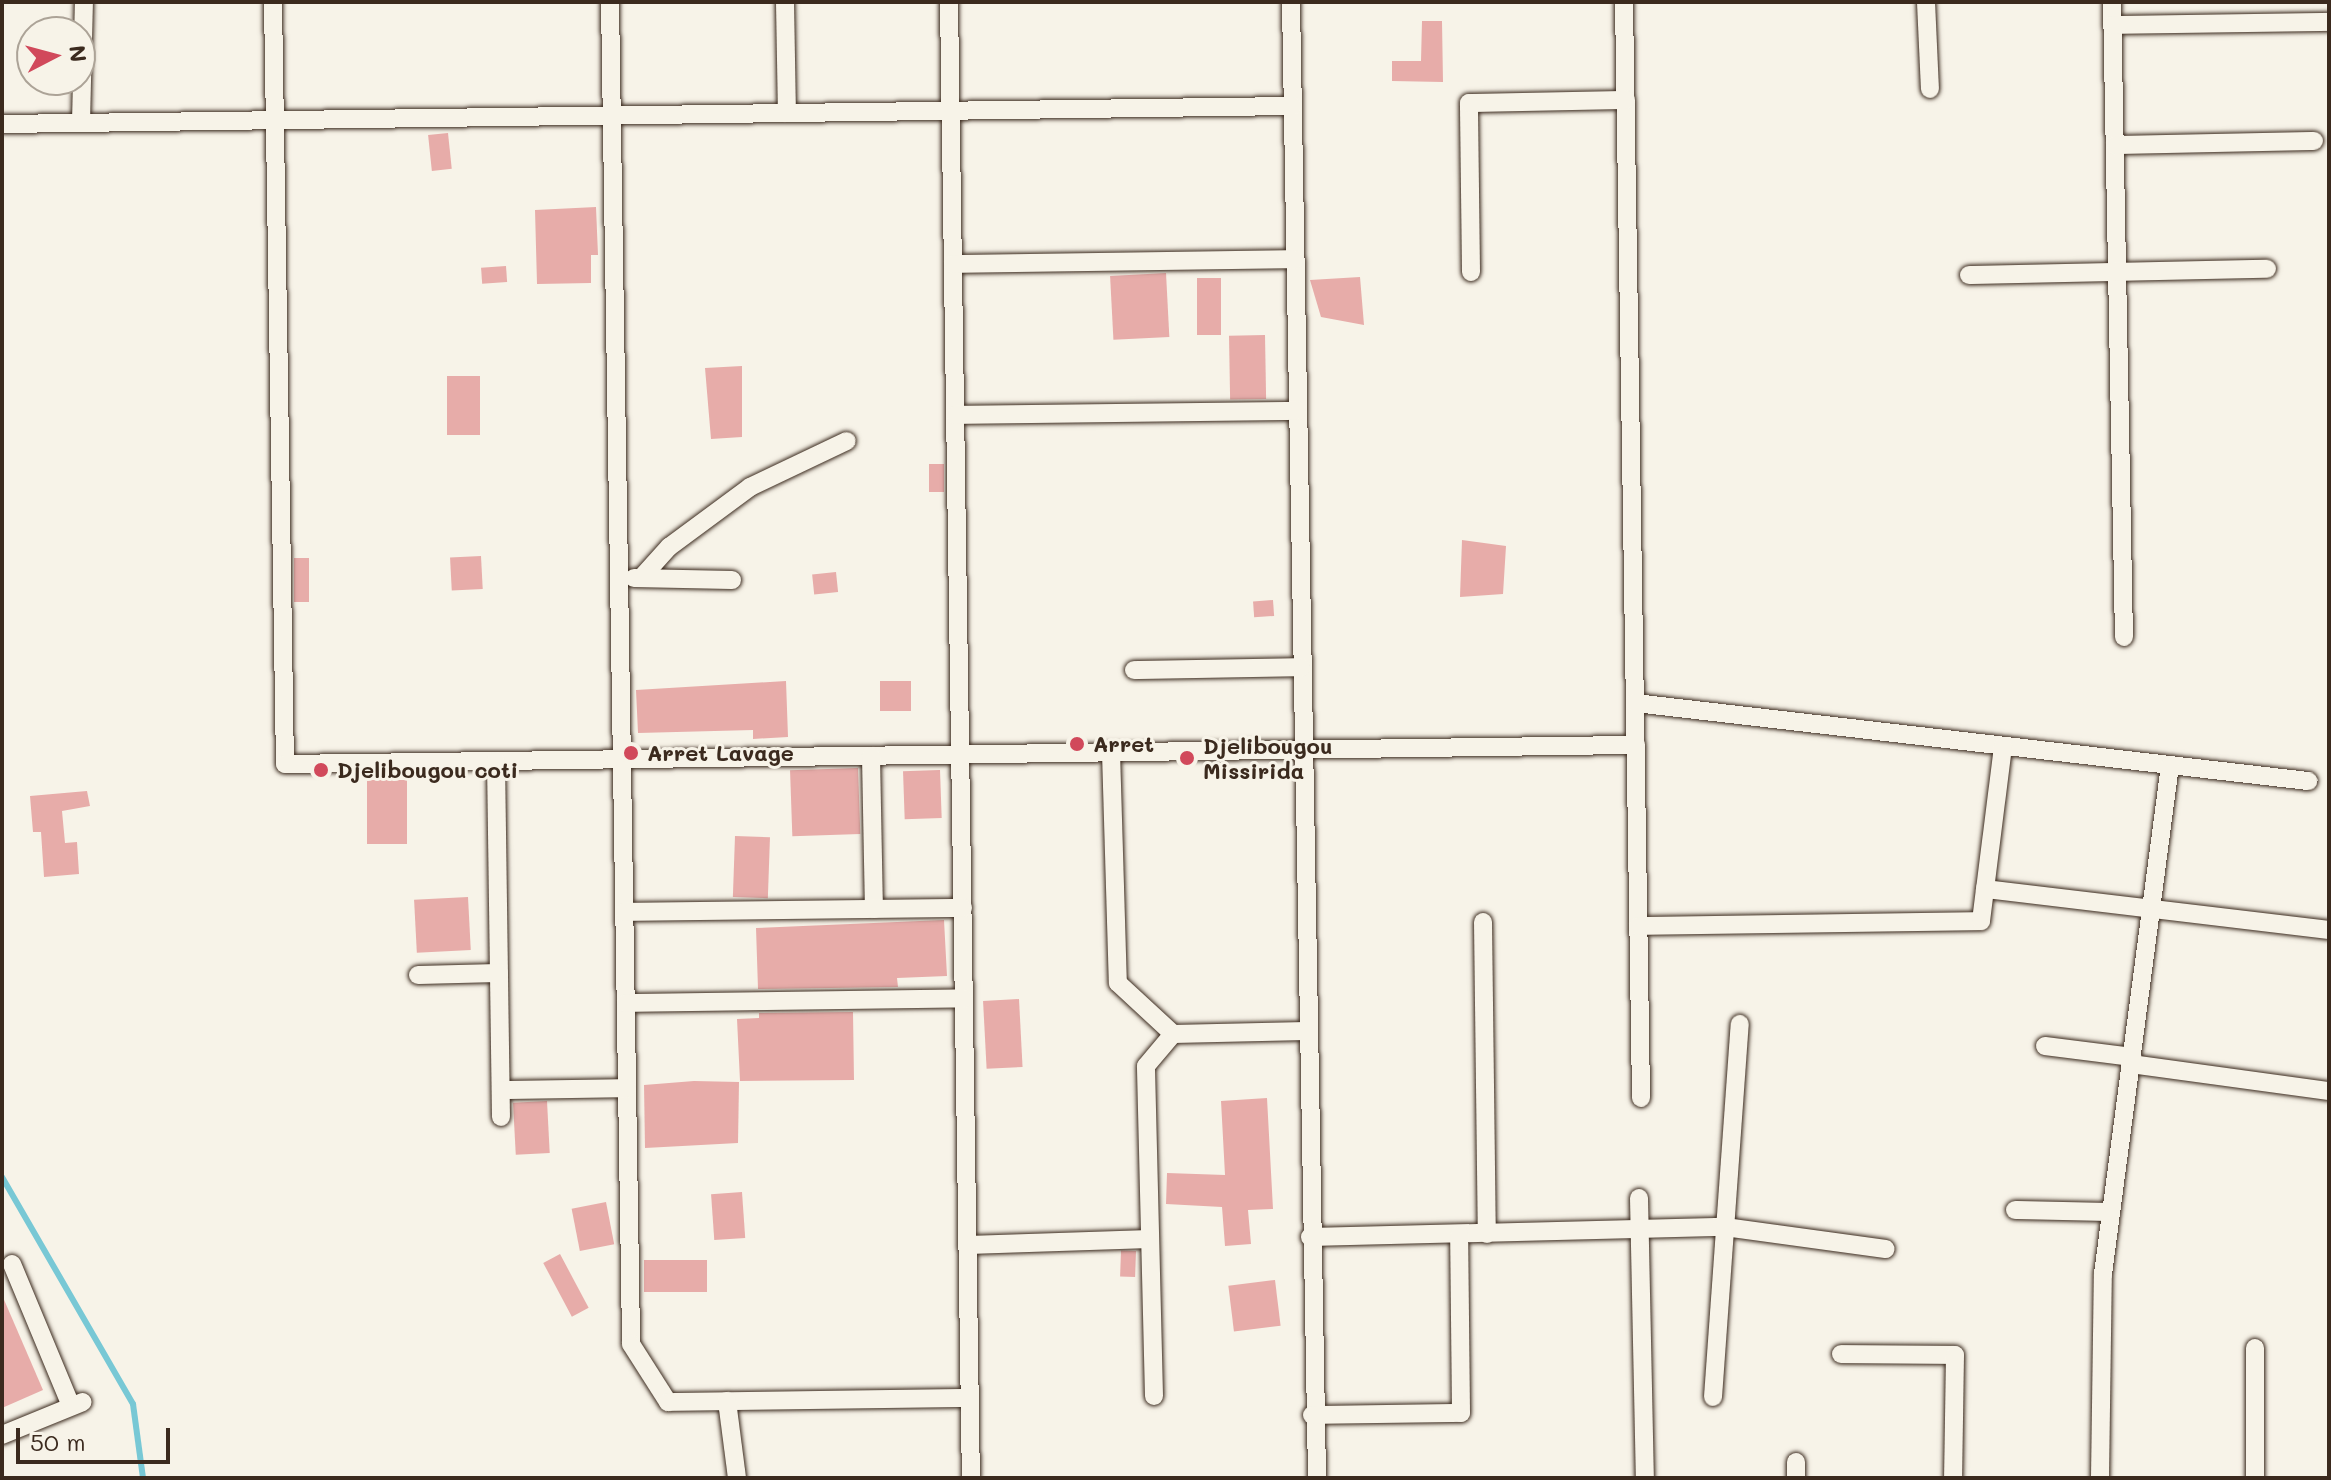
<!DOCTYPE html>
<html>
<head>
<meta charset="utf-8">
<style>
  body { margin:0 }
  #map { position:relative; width:2331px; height:1480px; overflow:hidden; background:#f7f3e8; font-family:Mali,sans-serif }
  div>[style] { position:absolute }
  .stream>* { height:6px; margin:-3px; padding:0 3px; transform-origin:3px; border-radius:3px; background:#78c8d5 }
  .building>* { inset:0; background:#e7aca9; transform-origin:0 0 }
  .roads { filter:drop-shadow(0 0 2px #3b2a1e) drop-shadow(0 0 2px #3b2a1e) }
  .street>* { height:18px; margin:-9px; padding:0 9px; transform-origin:9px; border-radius:9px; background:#f7f3e8 }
  .dots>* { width:22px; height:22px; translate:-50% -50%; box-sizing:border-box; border:4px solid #f7f3e8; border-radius:50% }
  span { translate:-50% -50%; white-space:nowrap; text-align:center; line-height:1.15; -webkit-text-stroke:6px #f7f3e8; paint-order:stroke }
  .poi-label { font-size:22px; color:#3b2a1e; font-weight:700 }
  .left { translate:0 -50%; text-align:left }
  .frame { position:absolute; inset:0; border:4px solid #3b2a1e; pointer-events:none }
  .north { position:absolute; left:16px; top:16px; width:80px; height:80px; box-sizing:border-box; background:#f7f3e8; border:2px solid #aca397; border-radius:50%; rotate:84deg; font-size:22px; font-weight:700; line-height:32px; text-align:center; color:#3b2a1e }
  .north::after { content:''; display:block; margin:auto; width:28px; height:36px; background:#d1495b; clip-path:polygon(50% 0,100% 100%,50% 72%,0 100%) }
  .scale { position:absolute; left:16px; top:1428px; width:154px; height:36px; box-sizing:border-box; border:4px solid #3b2a1e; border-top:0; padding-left:10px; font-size:24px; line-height:28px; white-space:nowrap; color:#3b2a1e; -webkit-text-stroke:6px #f7f3e8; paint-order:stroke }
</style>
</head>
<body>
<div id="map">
  <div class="stream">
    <div style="left:2px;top:1177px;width:262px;rotate:60deg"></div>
    <div style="left:133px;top:1404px;width:75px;rotate:82.3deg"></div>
  </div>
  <div class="building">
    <div style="clip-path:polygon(1422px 21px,1442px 21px,1443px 82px,1392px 81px,1392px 61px,1421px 61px)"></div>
    <div style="left:448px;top:133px;width:36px;height:20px;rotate:84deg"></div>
    <div style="clip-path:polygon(596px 207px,598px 255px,591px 255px,591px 283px,537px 284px,535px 210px)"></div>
    <div style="left:506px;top:266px;width:16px;height:25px;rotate:86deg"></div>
    <div style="left:1166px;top:273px;width:64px;height:56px;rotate:87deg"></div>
    <div style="clip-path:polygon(1360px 277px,1364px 325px,1321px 317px,1310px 280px)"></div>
    <div style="left:1197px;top:278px;width:24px;height:57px"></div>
    <div style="left:1265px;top:335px;width:64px;height:36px;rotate:89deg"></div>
    <div style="clip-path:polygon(742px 366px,742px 437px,711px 439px,705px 368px)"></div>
    <div style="left:447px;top:376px;width:33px;height:59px"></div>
    <div style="left:944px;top:464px;width:28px;height:15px;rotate:90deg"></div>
    <div style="clip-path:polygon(1462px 540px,1506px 546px,1503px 594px,1460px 597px)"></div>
    <div style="left:481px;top:556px;width:33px;height:31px;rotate:87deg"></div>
    <div style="left:294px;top:558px;width:15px;height:44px"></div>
    <div style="left:836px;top:572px;width:20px;height:24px;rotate:84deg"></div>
    <div style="left:1273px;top:600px;width:16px;height:20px;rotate:86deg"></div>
    <div style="clip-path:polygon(786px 681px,788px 737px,753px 739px,753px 730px,638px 733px,636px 690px)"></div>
    <div style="left:880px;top:681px;width:31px;height:30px"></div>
    <div style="left:858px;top:768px;width:66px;height:68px;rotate:88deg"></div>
    <div style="left:940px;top:770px;width:48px;height:37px;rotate:88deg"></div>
    <div style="left:367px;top:780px;width:40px;height:64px"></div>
    <div style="clip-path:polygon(87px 791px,90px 806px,62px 811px,65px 843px,77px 842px,79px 874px,44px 877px,41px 832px,33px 832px,30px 796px)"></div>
    <div style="left:735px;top:836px;width:35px;height:61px;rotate:2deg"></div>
    <div style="left:468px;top:897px;width:53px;height:54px;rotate:87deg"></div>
    <div style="clip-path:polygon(944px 920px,947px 976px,897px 978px,898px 987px,758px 989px,756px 928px)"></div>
    <div style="left:1019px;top:999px;width:68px;height:36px;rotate:87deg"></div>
    <div style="clip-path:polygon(853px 1012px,854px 1080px,740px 1081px,737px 1019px,759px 1018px,759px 1013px)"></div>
    <div style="clip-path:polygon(694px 1081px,739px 1082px,738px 1143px,645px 1148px,644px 1085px)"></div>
    <div style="clip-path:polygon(1267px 1098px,1273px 1209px,1248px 1210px,1251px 1244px,1225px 1246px,1222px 1207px,1166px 1204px,1167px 1173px,1225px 1175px,1221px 1101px)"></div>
    <div style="left:547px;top:1101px;width:52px;height:34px;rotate:87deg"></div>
    <div style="left:742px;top:1192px;width:46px;height:31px;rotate:86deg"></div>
    <div style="left:606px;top:1202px;width:43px;height:35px;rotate:79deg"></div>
    <div style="left:1136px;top:1251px;width:26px;height:15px;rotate:92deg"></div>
    <div style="left:560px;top:1254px;width:61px;height:19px;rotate:62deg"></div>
    <div style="left:707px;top:1260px;width:32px;height:63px;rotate:90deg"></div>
    <div style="left:1275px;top:1280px;width:46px;height:47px;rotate:83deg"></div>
    <div style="clip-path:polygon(2px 1295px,43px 1390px,2px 1408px)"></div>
  </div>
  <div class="roads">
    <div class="street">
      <div style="left:273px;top:2px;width:762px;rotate:89.1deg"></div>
      <div style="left:285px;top:764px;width:1351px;rotate:-0.81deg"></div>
      <div style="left:610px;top:2px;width:1342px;rotate:89.1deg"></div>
      <div style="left:631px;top:1344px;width:69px;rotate:57.5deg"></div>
      <div style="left:668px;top:1402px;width:302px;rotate:-0.8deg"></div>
      <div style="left:785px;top:2px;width:111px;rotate:89deg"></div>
      <div style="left:949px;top:2px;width:1476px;rotate:89.15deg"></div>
      <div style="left:1291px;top:2px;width:1476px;rotate:88.99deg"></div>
      <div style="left:1624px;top:2px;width:1096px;rotate:89.11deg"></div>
      <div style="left:1926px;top:2px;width:87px;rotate:87.4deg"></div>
      <div style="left:2112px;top:2px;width:635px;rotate:88.92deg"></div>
      <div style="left:2112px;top:25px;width:217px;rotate:-0.8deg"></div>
      <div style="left:81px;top:122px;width:120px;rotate:-88.6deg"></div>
      <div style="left:2px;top:124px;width:1291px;rotate:-0.8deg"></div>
      <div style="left:2115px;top:145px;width:199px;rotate:-1.2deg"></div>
      <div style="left:953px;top:264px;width:342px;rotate:-0.8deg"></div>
      <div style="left:1471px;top:272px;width:169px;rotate:-90.7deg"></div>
      <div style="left:1469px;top:103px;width:157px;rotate:-1.1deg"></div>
      <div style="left:1969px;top:275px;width:298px;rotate:-1.2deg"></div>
      <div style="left:956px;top:415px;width:341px;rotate:-0.7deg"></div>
      <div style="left:634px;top:578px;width:98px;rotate:1.2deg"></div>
      <div style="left:641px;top:578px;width:42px;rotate:-47.9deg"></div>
      <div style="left:669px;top:547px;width:101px;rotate:-36.5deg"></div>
      <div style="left:750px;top:487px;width:107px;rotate:-25.4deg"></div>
      <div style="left:1134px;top:670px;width:167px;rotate:-1deg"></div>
      <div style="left:1635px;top:703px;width:678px;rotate:6.61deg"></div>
      <div style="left:1111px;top:752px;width:231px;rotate:88.3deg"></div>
      <div style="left:1118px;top:983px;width:75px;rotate:42.8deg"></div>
      <div style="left:1173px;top:1034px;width:133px;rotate:-1.3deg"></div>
      <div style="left:871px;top:756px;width:153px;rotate:88.9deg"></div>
      <div style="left:496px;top:761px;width:356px;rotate:89.2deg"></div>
      <div style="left:1985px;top:889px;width:346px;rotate:6.8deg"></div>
      <div style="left:625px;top:912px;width:338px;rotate:-0.7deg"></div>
      <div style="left:1483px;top:922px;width:312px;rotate:89.3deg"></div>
      <div style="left:1638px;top:926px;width:343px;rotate:-0.8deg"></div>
      <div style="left:1981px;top:921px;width:176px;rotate:-82.8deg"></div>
      <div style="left:418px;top:975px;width:81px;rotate:-1.4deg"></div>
      <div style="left:626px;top:1003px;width:338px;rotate:-0.8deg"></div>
      <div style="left:2045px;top:1046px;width:88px;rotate:7.2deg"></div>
      <div style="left:2131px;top:1064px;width:200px;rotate:7.8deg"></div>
      <div style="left:501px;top:1090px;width:126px;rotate:-0.9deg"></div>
      <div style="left:1639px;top:1198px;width:280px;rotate:88.8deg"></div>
      <div style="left:2015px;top:1210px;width:96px;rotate:1.2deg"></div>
      <div style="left:1310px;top:1237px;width:415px;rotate:-1.4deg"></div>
      <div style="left:1725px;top:1227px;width:162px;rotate:7.8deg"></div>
      <div style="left:968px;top:1245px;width:182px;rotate:-1.9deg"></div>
      <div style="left:12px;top:1264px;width:154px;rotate:67.4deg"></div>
      <div style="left:1841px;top:1354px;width:114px;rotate:0.5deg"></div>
      <div style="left:1955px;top:1355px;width:123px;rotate:90.9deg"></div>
      <div style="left:1154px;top:1396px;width:330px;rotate:-91.4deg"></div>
      <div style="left:1146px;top:1066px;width:42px;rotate:-49.8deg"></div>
      <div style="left:1713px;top:1397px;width:374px;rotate:-85.9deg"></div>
      <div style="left:727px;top:1401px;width:78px;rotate:82.6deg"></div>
      <div style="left:1312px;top:1415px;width:149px;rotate:-0.8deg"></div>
      <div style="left:1461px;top:1413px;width:178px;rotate:-90.6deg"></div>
      <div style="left:2px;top:1435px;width:87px;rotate:-22.2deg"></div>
      <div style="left:1796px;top:1462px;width:16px;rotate:90deg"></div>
      <div style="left:2100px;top:1478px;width:204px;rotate:-89.2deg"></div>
      <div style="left:2103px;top:1274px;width:513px;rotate:-82.5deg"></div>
      <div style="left:2255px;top:1478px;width:130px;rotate:-90deg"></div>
    </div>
  </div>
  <div class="dots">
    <div style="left:1077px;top:744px;background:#d1495b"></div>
    <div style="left:631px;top:753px;background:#d1495b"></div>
    <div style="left:1187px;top:758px;background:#d1495b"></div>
    <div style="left:321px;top:770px;background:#d1495b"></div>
  </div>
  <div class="poi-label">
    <span class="left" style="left:1093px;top:744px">Arret</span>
    <span class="left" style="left:1203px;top:758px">Djelibougou<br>Missirida</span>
    <span class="left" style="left:647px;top:753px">Arret Lavage</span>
    <span class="left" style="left:337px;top:770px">Djelibougou coti</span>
  </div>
  <div class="frame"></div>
  <div class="north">N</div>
  <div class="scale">50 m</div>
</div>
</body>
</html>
